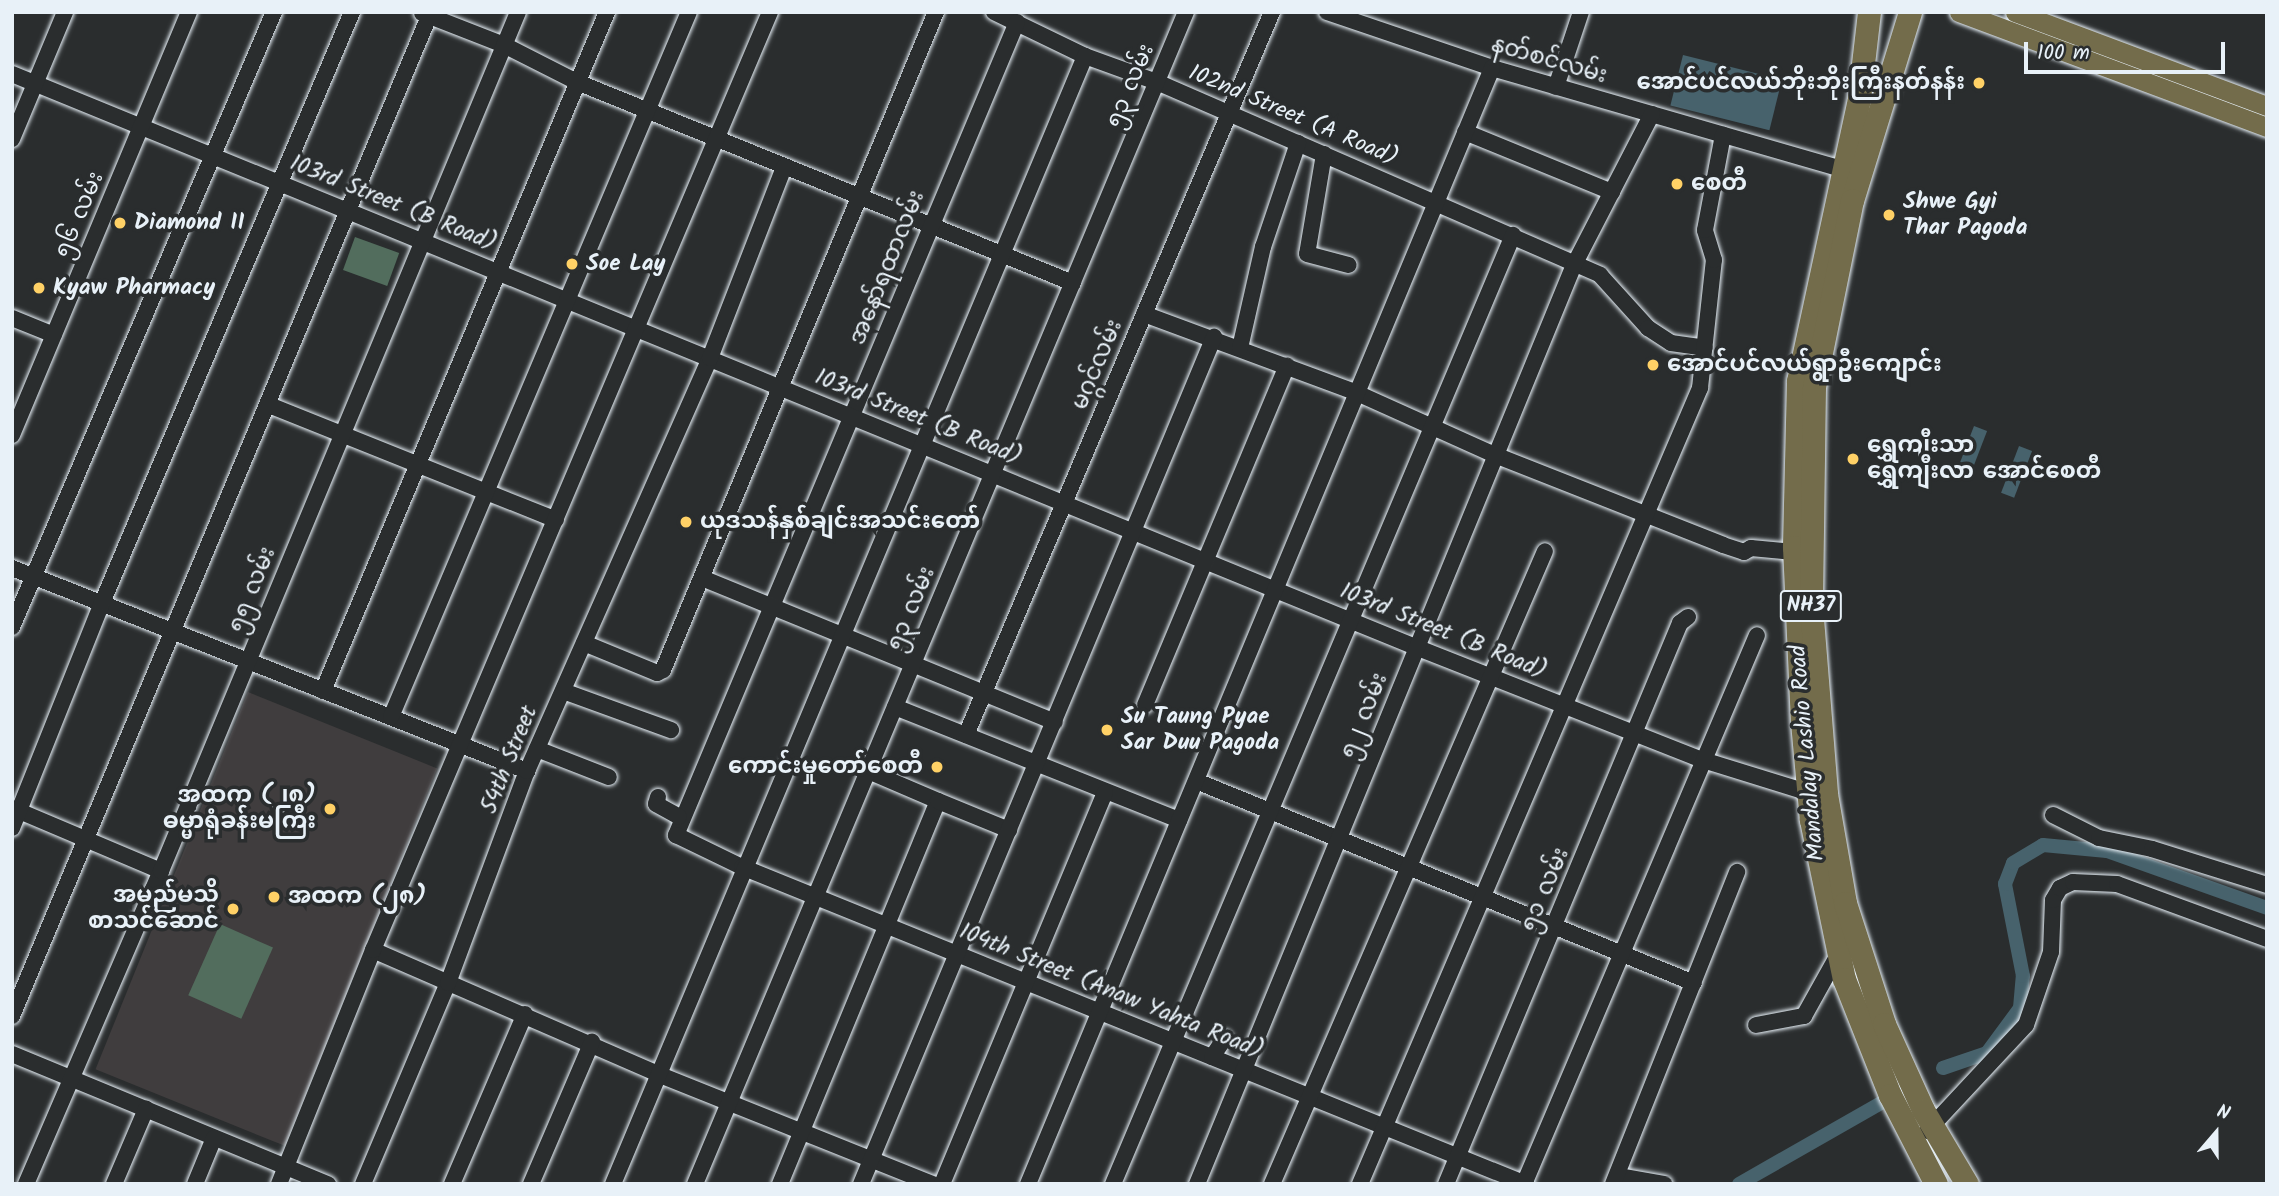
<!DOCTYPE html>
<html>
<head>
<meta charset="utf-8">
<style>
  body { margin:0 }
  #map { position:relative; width:2279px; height:1196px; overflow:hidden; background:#2a2d2e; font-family:Kalam,"Noto Sans Myanmar",sans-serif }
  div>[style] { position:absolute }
  .built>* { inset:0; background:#403d3e; transform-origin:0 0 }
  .green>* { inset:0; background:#526d5d; transform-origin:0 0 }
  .water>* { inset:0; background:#47626c; transform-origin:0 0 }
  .canal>* { height:14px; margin:-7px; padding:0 7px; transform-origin:7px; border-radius:7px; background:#47626c }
  .roads { filter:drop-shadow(0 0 2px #e8f1f8) drop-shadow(0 0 2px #e8f1f8) }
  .minor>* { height:16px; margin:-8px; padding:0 8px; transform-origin:8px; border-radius:8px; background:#2a2d2e }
  .major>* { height:19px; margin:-9.5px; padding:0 9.5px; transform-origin:9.5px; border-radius:9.5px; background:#736c4b }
  .highway>* { height:23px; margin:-11.5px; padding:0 11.5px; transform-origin:11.5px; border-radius:11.5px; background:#736c4b }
  .dots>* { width:19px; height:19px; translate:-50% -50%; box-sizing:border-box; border:4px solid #2a2d2e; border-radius:50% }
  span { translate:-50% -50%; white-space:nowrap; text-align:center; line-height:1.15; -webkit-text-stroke:7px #2a2d2e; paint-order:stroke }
  .shield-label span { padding:2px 5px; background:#2a2d2e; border:2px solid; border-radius:5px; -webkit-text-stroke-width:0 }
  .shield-label { font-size:21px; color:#e8f1f8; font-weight:700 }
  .street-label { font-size:23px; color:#e8f1f8 }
  .poi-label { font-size:23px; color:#e8f1f8; font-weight:700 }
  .right { translate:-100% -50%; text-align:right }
  .left { translate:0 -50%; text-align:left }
  .frame { position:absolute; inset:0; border:14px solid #e8f1f8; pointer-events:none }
  .north { position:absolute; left:2181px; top:1098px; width:70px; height:70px; -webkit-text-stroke:5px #2a2d2e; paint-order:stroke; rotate:20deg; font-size:19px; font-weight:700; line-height:28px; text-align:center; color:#e8f1f8 }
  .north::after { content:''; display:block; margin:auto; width:24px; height:32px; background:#e8f1f8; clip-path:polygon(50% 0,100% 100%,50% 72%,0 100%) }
  .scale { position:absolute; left:2024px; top:42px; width:201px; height:32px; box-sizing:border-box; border:4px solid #e8f1f8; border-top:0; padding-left:9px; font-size:21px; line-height:24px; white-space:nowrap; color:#e8f1f8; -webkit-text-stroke:5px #2a2d2e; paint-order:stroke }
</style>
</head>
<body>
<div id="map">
  <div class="built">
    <div style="left:248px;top:692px;width:204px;height:407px;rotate:22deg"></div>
  </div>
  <div class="green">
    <div style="left:355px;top:237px;width:47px;height:35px;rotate:20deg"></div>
    <div style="left:220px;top:924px;width:58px;height:78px;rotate:24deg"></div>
  </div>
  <div class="water">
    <div style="left:1683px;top:55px;width:102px;height:52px;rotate:14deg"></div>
    <div style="left:1974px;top:426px;width:14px;height:50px;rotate:21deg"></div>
    <div style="left:2019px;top:446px;width:14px;height:50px;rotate:21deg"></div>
  </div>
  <div class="canal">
    <div style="left:1943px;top:1068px;width:46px;rotate:-18.8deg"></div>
    <div style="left:1987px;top:1053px;width:56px;rotate:-53.7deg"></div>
    <div style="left:2020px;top:1008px;width:32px;rotate:-85deg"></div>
    <div style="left:2023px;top:976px;width:94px;rotate:-101.1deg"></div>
    <div style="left:2005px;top:884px;width:22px;rotate:-69deg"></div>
    <div style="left:2013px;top:863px;width:35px;rotate:-31deg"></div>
    <div style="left:2043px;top:845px;width:64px;rotate:5.4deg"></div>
    <div style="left:2107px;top:851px;width:170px;rotate:19.6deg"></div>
    <div style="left:1739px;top:1184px;width:166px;rotate:-29.7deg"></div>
  </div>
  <div class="roads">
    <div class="minor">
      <div style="left:994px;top:12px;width:101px;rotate:25.8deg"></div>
      <div style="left:1085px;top:56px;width:77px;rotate:19.9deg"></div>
      <div style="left:1157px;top:82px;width:483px;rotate:23.5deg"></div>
      <div style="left:1600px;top:275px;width:72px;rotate:47.8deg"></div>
      <div style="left:1648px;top:328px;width:27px;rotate:33deg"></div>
      <div style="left:1671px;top:343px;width:34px;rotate:8deg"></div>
      <div style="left:1327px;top:12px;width:174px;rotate:18.7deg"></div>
      <div style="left:1492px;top:68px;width:364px;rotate:16.1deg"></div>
      <div style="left:422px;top:13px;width:88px;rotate:21.3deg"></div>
      <div style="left:504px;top:45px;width:82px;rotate:26.9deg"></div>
      <div style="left:577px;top:82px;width:535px;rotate:22.06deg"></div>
      <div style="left:1017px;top:22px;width:882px;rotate:112.75deg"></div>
      <div style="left:676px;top:835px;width:73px;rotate:25.9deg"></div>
      <div style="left:742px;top:867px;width:846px;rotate:22.02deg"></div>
      <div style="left:12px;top:74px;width:1519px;rotate:22.21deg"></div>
      <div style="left:1418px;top:648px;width:306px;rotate:21.5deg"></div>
      <div style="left:1703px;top:760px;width:118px;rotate:17.2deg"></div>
      <div style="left:1556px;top:87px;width:79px;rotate:-71.6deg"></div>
      <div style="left:1465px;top:132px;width:159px;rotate:22.2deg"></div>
      <div style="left:12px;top:139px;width:138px;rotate:-67.3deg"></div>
      <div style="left:1324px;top:154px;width:101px;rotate:99.6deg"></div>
      <div style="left:1307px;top:254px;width:43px;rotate:14.7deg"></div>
      <div style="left:1144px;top:314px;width:227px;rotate:20.3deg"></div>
      <div style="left:1357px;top:393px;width:151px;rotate:24.2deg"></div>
      <div style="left:1495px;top:455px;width:245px;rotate:21.5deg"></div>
      <div style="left:1723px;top:545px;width:22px;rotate:18deg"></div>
      <div style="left:1744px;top:552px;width:8px;rotate:-30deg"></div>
      <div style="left:1751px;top:548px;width:43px;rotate:5.3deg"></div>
      <div style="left:12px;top:318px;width:45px;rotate:22deg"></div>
      <div style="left:1240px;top:348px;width:104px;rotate:-77.2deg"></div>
      <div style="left:1263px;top:247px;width:110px;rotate:-71.4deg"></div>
      <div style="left:269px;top:405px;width:309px;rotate:21.8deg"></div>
      <div style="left:12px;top:435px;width:459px;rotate:-67.3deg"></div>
      <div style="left:12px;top:568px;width:554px;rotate:21.51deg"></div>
      <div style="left:702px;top:578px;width:381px;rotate:22.2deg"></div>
      <div style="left:12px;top:627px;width:668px;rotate:-66.93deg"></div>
      <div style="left:584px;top:643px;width:79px;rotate:22.3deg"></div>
      <div style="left:657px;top:673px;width:7px;rotate:-27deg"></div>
      <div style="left:663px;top:670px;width:712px;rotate:-67.47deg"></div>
      <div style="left:323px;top:691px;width:736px;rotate:-67.3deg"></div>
      <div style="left:563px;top:691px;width:115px;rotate:19.9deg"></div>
      <div style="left:1145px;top:705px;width:368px;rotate:-67.3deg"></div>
      <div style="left:895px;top:707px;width:306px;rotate:21.7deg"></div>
      <div style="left:391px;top:717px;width:765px;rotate:-67.09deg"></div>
      <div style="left:966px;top:735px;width:785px;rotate:-67.06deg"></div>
      <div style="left:537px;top:749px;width:77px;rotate:21.3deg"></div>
      <div style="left:868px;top:771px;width:76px;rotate:23.2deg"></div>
      <div style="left:1196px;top:781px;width:537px;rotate:22.08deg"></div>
      <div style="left:658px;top:797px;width:7px;rotate:106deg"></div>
      <div style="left:656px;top:804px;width:26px;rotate:29deg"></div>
      <div style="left:12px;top:808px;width:162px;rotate:22.9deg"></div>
      <div style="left:2053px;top:815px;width:51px;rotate:26.6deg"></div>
      <div style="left:2099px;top:838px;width:54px;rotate:11.7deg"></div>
      <div style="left:2152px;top:849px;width:121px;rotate:17.4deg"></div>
      <div style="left:12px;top:828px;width:242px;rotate:-68.2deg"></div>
      <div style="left:102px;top:603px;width:642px;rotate:-67.07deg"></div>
      <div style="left:373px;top:950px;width:313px;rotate:23.5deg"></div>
      <div style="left:660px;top:1075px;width:294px;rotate:21.8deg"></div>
      <div style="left:12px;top:1016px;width:1083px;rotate:-67.36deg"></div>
      <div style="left:1756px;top:1025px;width:49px;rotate:-10.6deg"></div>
      <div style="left:1804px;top:1016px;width:70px;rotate:-60.9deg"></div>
      <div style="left:12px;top:1054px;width:342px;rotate:22.4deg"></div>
      <div style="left:1212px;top:1057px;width:23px;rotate:-56deg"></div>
      <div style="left:1927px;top:1131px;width:145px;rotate:-47deg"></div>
      <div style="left:2026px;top:1025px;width:77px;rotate:-71.1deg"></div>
      <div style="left:2051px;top:952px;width:52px;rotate:-87.8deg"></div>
      <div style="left:2053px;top:900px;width:14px;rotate:-60deg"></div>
      <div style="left:2060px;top:888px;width:14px;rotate:-25deg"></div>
      <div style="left:2073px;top:882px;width:44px;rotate:2.6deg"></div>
      <div style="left:2117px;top:884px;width:160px;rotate:20.1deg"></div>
      <div style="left:1619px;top:1176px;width:46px;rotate:10.1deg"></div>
      <div style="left:26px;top:1184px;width:341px;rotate:-66.7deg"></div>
      <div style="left:161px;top:871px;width:930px;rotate:-67.43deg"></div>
      <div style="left:114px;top:1184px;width:82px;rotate:-66.9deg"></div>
      <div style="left:195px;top:1184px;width:50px;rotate:-67.6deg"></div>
      <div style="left:279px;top:1184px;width:252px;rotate:-68.1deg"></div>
      <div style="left:373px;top:950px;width:1019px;rotate:-67.06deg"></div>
      <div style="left:363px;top:1184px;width:218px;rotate:-67.1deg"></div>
      <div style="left:448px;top:983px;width:226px;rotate:-69.6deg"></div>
      <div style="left:527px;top:771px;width:452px;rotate:-66.1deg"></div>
      <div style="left:710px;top:358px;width:205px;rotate:-68.8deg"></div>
      <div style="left:452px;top:1184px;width:185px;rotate:-66.8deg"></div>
      <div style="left:531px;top:1184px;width:155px;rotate:-66.8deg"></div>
      <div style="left:613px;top:1184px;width:1223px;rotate:-67.29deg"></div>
      <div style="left:695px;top:1184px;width:1271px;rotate:-67.27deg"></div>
      <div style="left:780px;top:1184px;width:414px;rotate:-67.6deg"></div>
      <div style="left:938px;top:801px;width:77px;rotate:22.2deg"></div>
      <div style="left:861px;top:1184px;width:918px;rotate:-67.38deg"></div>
      <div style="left:942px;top:1184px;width:424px;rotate:-67.4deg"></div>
      <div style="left:1028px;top:1184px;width:1209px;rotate:-67.42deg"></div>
      <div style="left:1113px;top:1184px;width:1030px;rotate:-67.14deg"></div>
      <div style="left:1197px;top:1184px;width:993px;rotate:-67.7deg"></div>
      <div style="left:1574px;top:265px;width:170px;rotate:-62.7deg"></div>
      <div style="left:1272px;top:1184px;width:689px;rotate:-66.67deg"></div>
      <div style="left:1360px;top:1184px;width:866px;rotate:-66.87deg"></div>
      <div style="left:1700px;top:388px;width:129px;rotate:-83.8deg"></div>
      <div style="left:1714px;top:260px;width:31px;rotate:-107deg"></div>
      <div style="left:1705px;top:230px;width:97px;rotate:-79.3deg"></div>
      <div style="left:1446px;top:1184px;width:608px;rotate:-67.36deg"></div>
      <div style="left:1680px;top:623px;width:10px;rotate:-37deg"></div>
      <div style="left:1524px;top:1184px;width:596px;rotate:-67deg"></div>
      <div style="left:1613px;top:1184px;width:336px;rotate:-68.3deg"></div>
    </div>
    <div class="major">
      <div style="left:1959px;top:12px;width:329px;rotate:20.5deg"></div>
      <div style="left:2015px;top:12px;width:269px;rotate:20.5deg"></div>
    </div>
    <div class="highway">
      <div style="left:1869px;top:12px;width:88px;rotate:96.6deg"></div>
      <div style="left:1859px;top:99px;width:289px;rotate:102.2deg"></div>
      <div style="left:1798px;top:381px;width:166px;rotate:91.4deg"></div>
      <div style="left:1794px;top:547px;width:175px;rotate:87.4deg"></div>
      <div style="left:1802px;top:722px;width:98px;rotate:84.8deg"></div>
      <div style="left:1811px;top:820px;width:162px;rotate:78.3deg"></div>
      <div style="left:1844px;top:979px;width:125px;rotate:68.4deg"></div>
      <div style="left:1890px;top:1095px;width:100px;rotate:62.7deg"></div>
      <div style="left:1910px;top:12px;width:197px;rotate:107.1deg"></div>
      <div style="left:1852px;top:200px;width:191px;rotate:101.5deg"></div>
      <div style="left:1814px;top:387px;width:219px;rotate:90.8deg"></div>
      <div style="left:1811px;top:606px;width:189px;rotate:85.4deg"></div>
      <div style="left:1826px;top:794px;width:111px;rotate:80.1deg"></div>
      <div style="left:1845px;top:903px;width:127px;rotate:72.1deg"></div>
      <div style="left:1884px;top:1024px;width:94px;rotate:65.6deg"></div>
      <div style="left:1923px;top:1110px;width:86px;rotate:59.3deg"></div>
    </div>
  </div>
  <div class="dots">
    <div style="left:1979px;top:83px;background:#ffd166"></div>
    <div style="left:1677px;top:184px;background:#ffd166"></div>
    <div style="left:1889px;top:215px;background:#ffd166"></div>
    <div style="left:120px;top:223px;background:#ffd166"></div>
    <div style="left:572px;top:264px;background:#ffd166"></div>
    <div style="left:39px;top:288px;background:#ffd166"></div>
    <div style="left:1653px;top:365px;background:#ffd166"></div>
    <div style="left:1853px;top:459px;background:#ffd166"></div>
    <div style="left:686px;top:522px;background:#ffd166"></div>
    <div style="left:1107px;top:730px;background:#ffd166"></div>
    <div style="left:937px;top:767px;background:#ffd166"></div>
    <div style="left:330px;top:809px;background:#ffd166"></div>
    <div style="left:274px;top:897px;background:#ffd166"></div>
    <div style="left:233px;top:909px;background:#ffd166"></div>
  </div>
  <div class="shield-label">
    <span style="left:1811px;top:606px">NH37</span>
  </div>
  <div class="street-label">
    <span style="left:1549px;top:61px;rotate:16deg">နတ်စင်လမ်း</span>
    <span style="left:1131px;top:86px;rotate:-67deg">၅၃ လမ်း</span>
    <span style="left:1293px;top:116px;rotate:23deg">102nd Street (A Road)</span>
    <span style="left:393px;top:204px;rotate:22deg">103rd Street (B Road)</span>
    <span style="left:80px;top:215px;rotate:-67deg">၅၆ လမ်း</span>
    <span style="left:888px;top:268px;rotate:-68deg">အနော်ရထာလမ်း</span>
    <span style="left:1098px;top:365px;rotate:-67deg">မဂ္ဂင်လမ်း</span>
    <span style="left:918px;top:418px;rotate:22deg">103rd Street (B Road)</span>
    <span style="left:253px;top:590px;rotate:-68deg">၅၅ လမ်း</span>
    <span style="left:912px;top:609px;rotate:-67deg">၅၃ လမ်း</span>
    <span style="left:1443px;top:632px;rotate:22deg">103rd Street (B Road)</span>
    <span style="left:1365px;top:716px;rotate:-68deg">၅၂ လမ်း</span>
    <span style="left:1808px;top:753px;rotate:-95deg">Mandalay Lashio Road</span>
    <span style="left:510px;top:760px;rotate:-68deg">54th Street</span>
    <span style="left:1546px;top:890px;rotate:-67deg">၅၁ လမ်း</span>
    <span style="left:1111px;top:992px;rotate:22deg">104th Street (Anaw Yahta Road)</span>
  </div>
  <div class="poi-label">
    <span class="right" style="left:1965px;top:83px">အောင်ပင်လယ်ဘိုးဘိုးကြီးနတ်နန်း</span>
    <span class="left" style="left:1691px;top:184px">စေတီ</span>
    <span class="left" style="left:1903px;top:215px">Shwe Gyi<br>Thar Pagoda</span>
    <span class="left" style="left:134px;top:223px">Diamond II</span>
    <span class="left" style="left:586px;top:264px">Soe Lay</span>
    <span class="left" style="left:53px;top:288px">Kyaw Pharmacy</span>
    <span class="left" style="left:1667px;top:365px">အောင်ပင်လယ်ရွာဦးကျောင်း</span>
    <span class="left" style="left:1867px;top:459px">ရွှေကျီးသာ<br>ရွှေကျီးလာ အောင်စေတီ</span>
    <span class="left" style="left:700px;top:522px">ယုဒသန်နှစ်ချင်းအသင်းတော်</span>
    <span class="left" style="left:1121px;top:730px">Su Taung Pyae<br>Sar Duu Pagoda</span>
    <span class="right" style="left:923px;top:767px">ကောင်းမှုတော်စေတီ</span>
    <span class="right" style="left:316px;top:809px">အထက (၂၈)<br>ဓမ္မာရုံခန်းမကြီး</span>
    <span class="right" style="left:219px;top:909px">အမည်မသိ<br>စာသင်ဆောင်</span>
    <span class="left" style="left:288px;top:897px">အထက (၂၈)</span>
  </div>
  <div class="frame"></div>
  <div class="north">N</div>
  <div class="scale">100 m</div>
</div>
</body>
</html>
